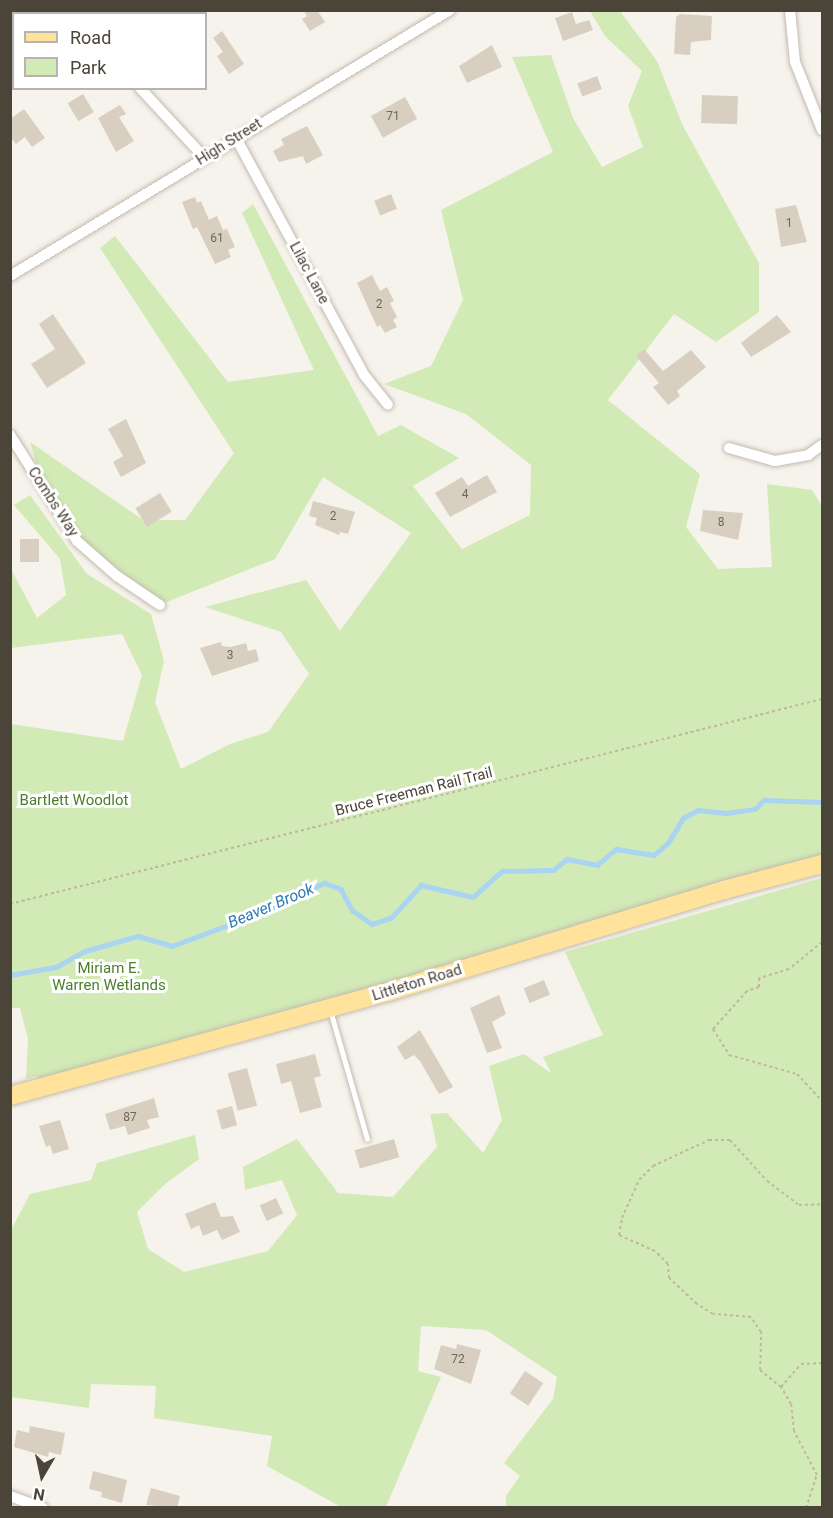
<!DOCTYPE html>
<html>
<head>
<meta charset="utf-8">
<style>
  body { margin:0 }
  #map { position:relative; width:833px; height:1518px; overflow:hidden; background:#f6f3ec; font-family:Roboto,sans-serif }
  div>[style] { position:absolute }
  .green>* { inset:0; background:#d2eab5 }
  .stream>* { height:4.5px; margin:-2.25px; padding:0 2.25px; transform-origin:2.25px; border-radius:2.25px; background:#a9d4f2 }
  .building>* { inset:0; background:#d8cfc1; transform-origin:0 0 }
  .path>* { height:2px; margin-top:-1px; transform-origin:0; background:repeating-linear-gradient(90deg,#c4b79f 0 3px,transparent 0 6px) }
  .roads { filter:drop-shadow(0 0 2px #c2bbae) drop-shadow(0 0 2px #c2bbae) }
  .service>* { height:5px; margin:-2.5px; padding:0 2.5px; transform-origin:2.5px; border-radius:2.5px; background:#fff }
  .minor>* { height:10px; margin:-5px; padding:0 5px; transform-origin:5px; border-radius:5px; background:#fff }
  .primary>* { height:18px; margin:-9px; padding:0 9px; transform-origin:9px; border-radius:9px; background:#ffe39c }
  span { translate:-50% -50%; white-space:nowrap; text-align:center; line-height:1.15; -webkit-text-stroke:6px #fff; paint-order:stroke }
  .number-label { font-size:12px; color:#6e675b }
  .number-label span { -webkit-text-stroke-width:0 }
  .street-label { font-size:15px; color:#4b4439 }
  .park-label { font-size:15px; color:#4a7f2a }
  .water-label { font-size:16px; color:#2e7ab2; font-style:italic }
  .frame { position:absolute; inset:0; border:12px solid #4b4439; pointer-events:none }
  .legend { position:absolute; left:12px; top:12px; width:195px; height:78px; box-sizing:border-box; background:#fff; border:2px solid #b7b4b0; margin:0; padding:8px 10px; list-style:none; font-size:18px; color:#4b4439 }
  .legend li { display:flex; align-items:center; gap:12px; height:30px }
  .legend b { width:30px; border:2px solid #b7b4b0 }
  .north { position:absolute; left:12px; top:1446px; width:60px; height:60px; -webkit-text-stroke:4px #fff; paint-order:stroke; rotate:189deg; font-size:16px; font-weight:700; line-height:24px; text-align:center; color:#4b4439 }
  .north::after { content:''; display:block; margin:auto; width:21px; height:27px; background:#4b4439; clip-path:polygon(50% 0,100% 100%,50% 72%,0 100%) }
</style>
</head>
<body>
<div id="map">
  <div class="green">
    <div style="clip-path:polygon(590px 11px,620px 11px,657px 61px,683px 126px,759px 263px,759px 312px,716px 342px,674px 314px,608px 400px,700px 474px,686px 527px,718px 569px,772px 567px,767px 484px,812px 490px,822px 506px,822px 864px,40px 1088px,37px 1076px,26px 1079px,28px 1039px,20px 1008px,10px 1008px,11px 724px,123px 741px,142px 675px,122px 634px,11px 648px,11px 569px,37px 618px,66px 595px,60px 559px,14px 505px,30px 495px,87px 574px,151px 614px,164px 661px,155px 702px,181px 769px,230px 744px,268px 732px,309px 674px,281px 632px,205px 607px,306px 580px,340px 631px,411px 533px,323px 477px,275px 559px,164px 603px,117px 576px,77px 541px,42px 483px,30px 442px,143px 520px,185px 520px,234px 453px,100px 248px,115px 236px,228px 382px,314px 370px,242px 213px,253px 204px,378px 436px,401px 425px,459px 458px,413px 486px,462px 549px,530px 515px,531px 465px,466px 414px,384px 384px,431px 366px,463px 300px,441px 210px,553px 152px,512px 57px,551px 55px,573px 118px,602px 167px,643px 147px,628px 106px,642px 71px,605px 36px)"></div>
    <div style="clip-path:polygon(822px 878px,822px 1507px,506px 1507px,506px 1496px,520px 1476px,504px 1463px,553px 1399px,557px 1377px,486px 1330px,421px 1326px,418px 1371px,441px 1377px,386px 1507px,341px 1507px,267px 1466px,272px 1436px,154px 1418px,156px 1386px,91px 1384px,89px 1408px,11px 1397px,11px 1230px,30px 1194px,91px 1180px,97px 1163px,195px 1135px,199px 1159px,164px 1185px,137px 1212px,148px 1249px,184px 1272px,268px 1251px,297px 1215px,282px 1180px,245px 1190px,243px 1167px,297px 1139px,338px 1193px,393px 1197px,437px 1147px,430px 1114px,447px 1113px,483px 1153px,502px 1120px,489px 1066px,524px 1054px,551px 1073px,543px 1057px,603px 1035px,565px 952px)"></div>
  </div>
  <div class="stream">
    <div style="left:10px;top:975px;width:47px;rotate:-9.9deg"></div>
    <div style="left:56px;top:967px;width:33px;rotate:-29deg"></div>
    <div style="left:85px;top:951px;width:55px;rotate:-15.8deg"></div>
    <div style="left:138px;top:936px;width:35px;rotate:16deg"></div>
    <div style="left:172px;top:946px;width:97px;rotate:-20.5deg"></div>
    <div style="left:263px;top:912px;width:68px;rotate:-25.4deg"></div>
    <div style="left:324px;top:883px;width:18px;rotate:19deg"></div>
    <div style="left:341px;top:889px;width:24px;rotate:62deg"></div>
    <div style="left:352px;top:910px;width:24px;rotate:35deg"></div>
    <div style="left:372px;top:924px;width:20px;rotate:-18deg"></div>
    <div style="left:391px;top:918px;width:45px;rotate:-47.7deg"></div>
    <div style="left:421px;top:885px;width:53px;rotate:13deg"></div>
    <div style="left:473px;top:897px;width:39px;rotate:-42deg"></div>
    <div style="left:502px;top:871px;width:51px;rotate:-1.1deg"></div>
    <div style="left:553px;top:870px;width:18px;rotate:-38deg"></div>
    <div style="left:567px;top:859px;width:31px;rotate:11deg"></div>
    <div style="left:597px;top:865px;width:25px;rotate:-40deg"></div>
    <div style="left:616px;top:849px;width:38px;rotate:9deg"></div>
    <div style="left:654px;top:855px;width:18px;rotate:-41deg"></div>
    <div style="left:668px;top:843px;width:29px;rotate:-59deg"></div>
    <div style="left:683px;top:818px;width:17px;rotate:-28deg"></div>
    <div style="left:698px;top:810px;width:28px;rotate:6deg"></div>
    <div style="left:726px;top:813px;width:29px;rotate:-8deg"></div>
    <div style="left:755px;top:809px;width:13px;rotate:-45deg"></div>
    <div style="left:764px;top:800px;width:58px;rotate:2deg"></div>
  </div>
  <div class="building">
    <div style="clip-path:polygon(303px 10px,317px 10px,325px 22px,310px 31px,302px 19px,307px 16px)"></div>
    <div style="clip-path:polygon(572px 12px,576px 24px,589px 20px,593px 30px,563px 41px,555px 18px)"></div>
    <div style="clip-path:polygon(680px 14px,712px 16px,711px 40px,691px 42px,690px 55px,674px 54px,676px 17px)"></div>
    <div style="clip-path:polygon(222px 31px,244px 64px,229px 74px,217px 56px,223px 52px,213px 38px)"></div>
    <div style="clip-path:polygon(492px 45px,502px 67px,467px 83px,459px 66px)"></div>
    <div style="left:597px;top:76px;width:14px;height:21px;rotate:69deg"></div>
    <div style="left:83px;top:94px;width:21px;height:18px;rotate:59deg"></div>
    <div style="left:702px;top:95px;width:36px;height:28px;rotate:2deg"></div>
    <div style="left:405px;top:97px;width:25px;height:39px;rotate:61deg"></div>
    <div style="clip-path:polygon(120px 105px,126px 114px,119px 117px,134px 141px,116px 152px,98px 118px)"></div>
    <div style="clip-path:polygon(24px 109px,45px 138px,32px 147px,25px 137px,16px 144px,10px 137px,10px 119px)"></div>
    <div style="clip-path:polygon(307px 126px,323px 155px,306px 164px,303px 156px,279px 162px,273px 151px,284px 145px,281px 139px)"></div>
    <div style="left:391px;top:194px;width:16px;height:18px;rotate:68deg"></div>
    <div style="clip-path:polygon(195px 197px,197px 203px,201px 201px,209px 220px,217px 216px,223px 230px,227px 229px,235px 247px,228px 250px,231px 257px,215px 264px,197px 227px,193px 229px,182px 202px)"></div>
    <div style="clip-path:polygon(796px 205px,807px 242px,781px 247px,775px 209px)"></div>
    <div style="clip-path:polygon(372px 275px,380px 291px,387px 287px,394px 301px,390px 303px,397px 317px,393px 320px,397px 327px,385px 333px,380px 325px,377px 327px,357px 283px)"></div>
    <div style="clip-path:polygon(53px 314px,86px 363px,47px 388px,31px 364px,55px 349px,39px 324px)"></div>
    <div style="clip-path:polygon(777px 315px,791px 332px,751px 357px,741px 343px)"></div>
    <div style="clip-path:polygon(644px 349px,663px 371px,691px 350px,706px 367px,677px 391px,680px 396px,668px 405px,653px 387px,659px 383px,636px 356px)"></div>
    <div style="clip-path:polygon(126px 419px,146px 463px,121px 477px,113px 462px,123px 456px,108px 429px)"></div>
    <div style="clip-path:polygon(487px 475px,497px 492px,450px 517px,435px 493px,462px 477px,468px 486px)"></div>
    <div style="left:160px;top:493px;width:22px;height:29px;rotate:58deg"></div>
    <div style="clip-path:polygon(313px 501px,355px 512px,348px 534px,340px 532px,339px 535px,315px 525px,317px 518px,309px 516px)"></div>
    <div style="clip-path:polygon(703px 510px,743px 513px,738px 540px,700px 531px)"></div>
    <div style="left:20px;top:539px;width:19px;height:23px"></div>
    <div style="clip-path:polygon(221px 642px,222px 646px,231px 647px,246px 643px,248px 651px,256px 649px,259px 661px,212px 676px,200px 648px)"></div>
    <div style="left:544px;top:980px;width:16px;height:22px;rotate:68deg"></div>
    <div style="clip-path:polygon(499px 995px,506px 1014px,492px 1022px,502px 1048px,487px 1053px,470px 1008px)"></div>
    <div style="clip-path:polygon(420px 1030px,453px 1087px,439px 1094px,420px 1061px,414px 1055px,405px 1060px,397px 1047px)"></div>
    <div style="clip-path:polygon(315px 1054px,321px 1076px,314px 1078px,322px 1107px,300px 1113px,291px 1081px,281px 1084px,276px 1064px)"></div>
    <div style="left:247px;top:1068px;width:39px;height:20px;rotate:75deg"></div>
    <div style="clip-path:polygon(154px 1098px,159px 1117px,147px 1120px,150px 1128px,128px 1135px,125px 1126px,110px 1130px,105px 1114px)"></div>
    <div style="left:232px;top:1106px;width:20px;height:16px;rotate:75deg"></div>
    <div style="clip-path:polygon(60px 1120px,69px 1149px,53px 1154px,50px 1145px,46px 1147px,39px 1126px)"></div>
    <div style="left:394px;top:1139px;width:19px;height:41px;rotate:74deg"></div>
    <div style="left:276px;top:1198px;width:17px;height:18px;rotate:65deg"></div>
    <div style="clip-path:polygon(215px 1202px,221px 1217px,233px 1216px,240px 1232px,222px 1240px,217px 1230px,203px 1236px,199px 1225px,191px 1229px,185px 1214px)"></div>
    <div style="clip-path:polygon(457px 1344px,481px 1350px,471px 1384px,434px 1369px,441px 1345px,456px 1349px)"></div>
    <div style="left:525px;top:1371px;width:22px;height:27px;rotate:34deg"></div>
    <div style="clip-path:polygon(30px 1426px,65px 1433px,61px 1455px,49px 1452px,48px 1457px,14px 1447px,17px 1430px,29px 1433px)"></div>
    <div style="clip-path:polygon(93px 1471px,127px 1480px,122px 1503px,101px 1497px,102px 1492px,89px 1489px)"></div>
    <div style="clip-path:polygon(151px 1488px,180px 1496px,177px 1508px,146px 1505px)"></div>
  </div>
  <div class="path">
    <div style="left:10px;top:904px;width:837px;rotate:-14.17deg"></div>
    <div style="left:822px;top:942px;width:43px;rotate:140.7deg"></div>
    <div style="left:789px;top:969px;width:31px;rotate:163deg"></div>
    <div style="left:759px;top:978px;width:9px;rotate:90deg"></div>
    <div style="left:759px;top:987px;width:13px;rotate:162deg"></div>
    <div style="left:747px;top:991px;width:51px;rotate:131.8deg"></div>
    <div style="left:713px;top:1029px;width:31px;rotate:58deg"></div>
    <div style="left:729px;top:1055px;width:71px;rotate:15.6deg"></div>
    <div style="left:797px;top:1074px;width:37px;rotate:47deg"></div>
    <div style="left:781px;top:1387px;width:27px;rotate:-141deg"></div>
    <div style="left:760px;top:1370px;width:38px;rotate:-88deg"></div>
    <div style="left:761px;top:1332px;width:18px;rotate:-124deg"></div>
    <div style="left:751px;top:1317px;width:38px;rotate:-175deg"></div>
    <div style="left:713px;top:1314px;width:19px;rotate:-148deg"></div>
    <div style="left:697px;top:1304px;width:38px;rotate:-137deg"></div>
    <div style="left:669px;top:1278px;width:14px;rotate:-94deg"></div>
    <div style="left:668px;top:1264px;width:18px;rotate:-135deg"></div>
    <div style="left:655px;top:1251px;width:39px;rotate:-156deg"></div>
    <div style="left:619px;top:1235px;width:17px;rotate:-80deg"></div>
    <div style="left:622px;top:1218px;width:42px;rotate:-65.9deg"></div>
    <div style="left:639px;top:1180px;width:20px;rotate:-45deg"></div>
    <div style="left:653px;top:1166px;width:62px;rotate:-24.9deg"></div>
    <div style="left:709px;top:1140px;width:21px"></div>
    <div style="left:730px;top:1140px;width:55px;rotate:47.9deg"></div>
    <div style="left:767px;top:1181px;width:40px;rotate:37deg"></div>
    <div style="left:799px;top:1205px;width:23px;rotate:-2deg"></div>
    <div style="left:806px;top:1508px;width:35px;rotate:-72deg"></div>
    <div style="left:817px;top:1475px;width:50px;rotate:-117.6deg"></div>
    <div style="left:794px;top:1431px;width:27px;rotate:-96deg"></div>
    <div style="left:791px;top:1404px;width:20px;rotate:-120deg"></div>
    <div style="left:781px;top:1387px;width:30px;rotate:-49deg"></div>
    <div style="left:801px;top:1364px;width:21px;rotate:-3deg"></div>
  </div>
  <div class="roads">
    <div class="service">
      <div style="left:330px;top:1010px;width:134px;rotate:74deg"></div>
    </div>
    <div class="minor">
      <div style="left:86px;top:10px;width:4px;rotate:63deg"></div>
      <div style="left:790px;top:10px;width:52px;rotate:84.5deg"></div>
      <div style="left:795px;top:62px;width:73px;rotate:68.3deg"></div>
      <div style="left:140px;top:88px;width:94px;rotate:47.2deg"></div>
      <div style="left:236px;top:138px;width:269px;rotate:61.6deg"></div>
      <div style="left:364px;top:375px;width:38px;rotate:51deg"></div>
      <div style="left:10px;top:276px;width:514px;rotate:-31.15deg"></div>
      <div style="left:10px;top:435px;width:125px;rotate:57.7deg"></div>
      <div style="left:77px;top:541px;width:53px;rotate:41.2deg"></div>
      <div style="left:117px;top:576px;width:52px;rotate:34deg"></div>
      <div style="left:729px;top:448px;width:48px;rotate:15.8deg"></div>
      <div style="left:775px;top:461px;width:34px;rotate:-10deg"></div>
      <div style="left:808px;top:455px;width:17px;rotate:-36deg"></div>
      <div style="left:10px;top:1496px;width:35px;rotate:20deg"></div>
    </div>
    <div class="primary">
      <div style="left:10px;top:1096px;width:392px;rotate:-15.4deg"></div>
      <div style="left:388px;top:992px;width:351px;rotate:-16.9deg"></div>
      <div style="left:724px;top:890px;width:101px;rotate:-14.9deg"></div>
    </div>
  </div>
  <div class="number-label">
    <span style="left:393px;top:117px">71</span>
    <span style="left:789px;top:224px">1</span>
    <span style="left:217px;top:239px">61</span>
    <span style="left:379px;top:305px">2</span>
    <span style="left:465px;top:495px">4</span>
    <span style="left:333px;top:517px">2</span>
    <span style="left:721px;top:523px">8</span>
    <span style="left:230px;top:656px">3</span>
    <span style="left:130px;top:1118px">87</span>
    <span style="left:458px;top:1360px">72</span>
  </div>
  <div class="street-label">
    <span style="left:229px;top:142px;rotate:-32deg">High Street</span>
    <span style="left:309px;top:273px;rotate:62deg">Lilac Lane</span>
    <span style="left:53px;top:502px;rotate:57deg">Combs Way</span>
    <span style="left:414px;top:792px;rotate:-14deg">Bruce Freeman Rail Trail</span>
    <span style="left:417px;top:983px;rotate:-17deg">Littleton Road</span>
  </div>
  <div class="park-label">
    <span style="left:74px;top:801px">Bartlett Woodlot</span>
    <span style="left:109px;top:977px">Miriam E.<br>Warren Wetlands</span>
  </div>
  <div class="water-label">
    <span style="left:271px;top:906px;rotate:-23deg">Beaver Brook</span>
  </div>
  <div class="frame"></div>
  <ul class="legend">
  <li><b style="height:8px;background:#ffe39c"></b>Road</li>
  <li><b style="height:16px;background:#d2eab5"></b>Park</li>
  </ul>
  <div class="north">N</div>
</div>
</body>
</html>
